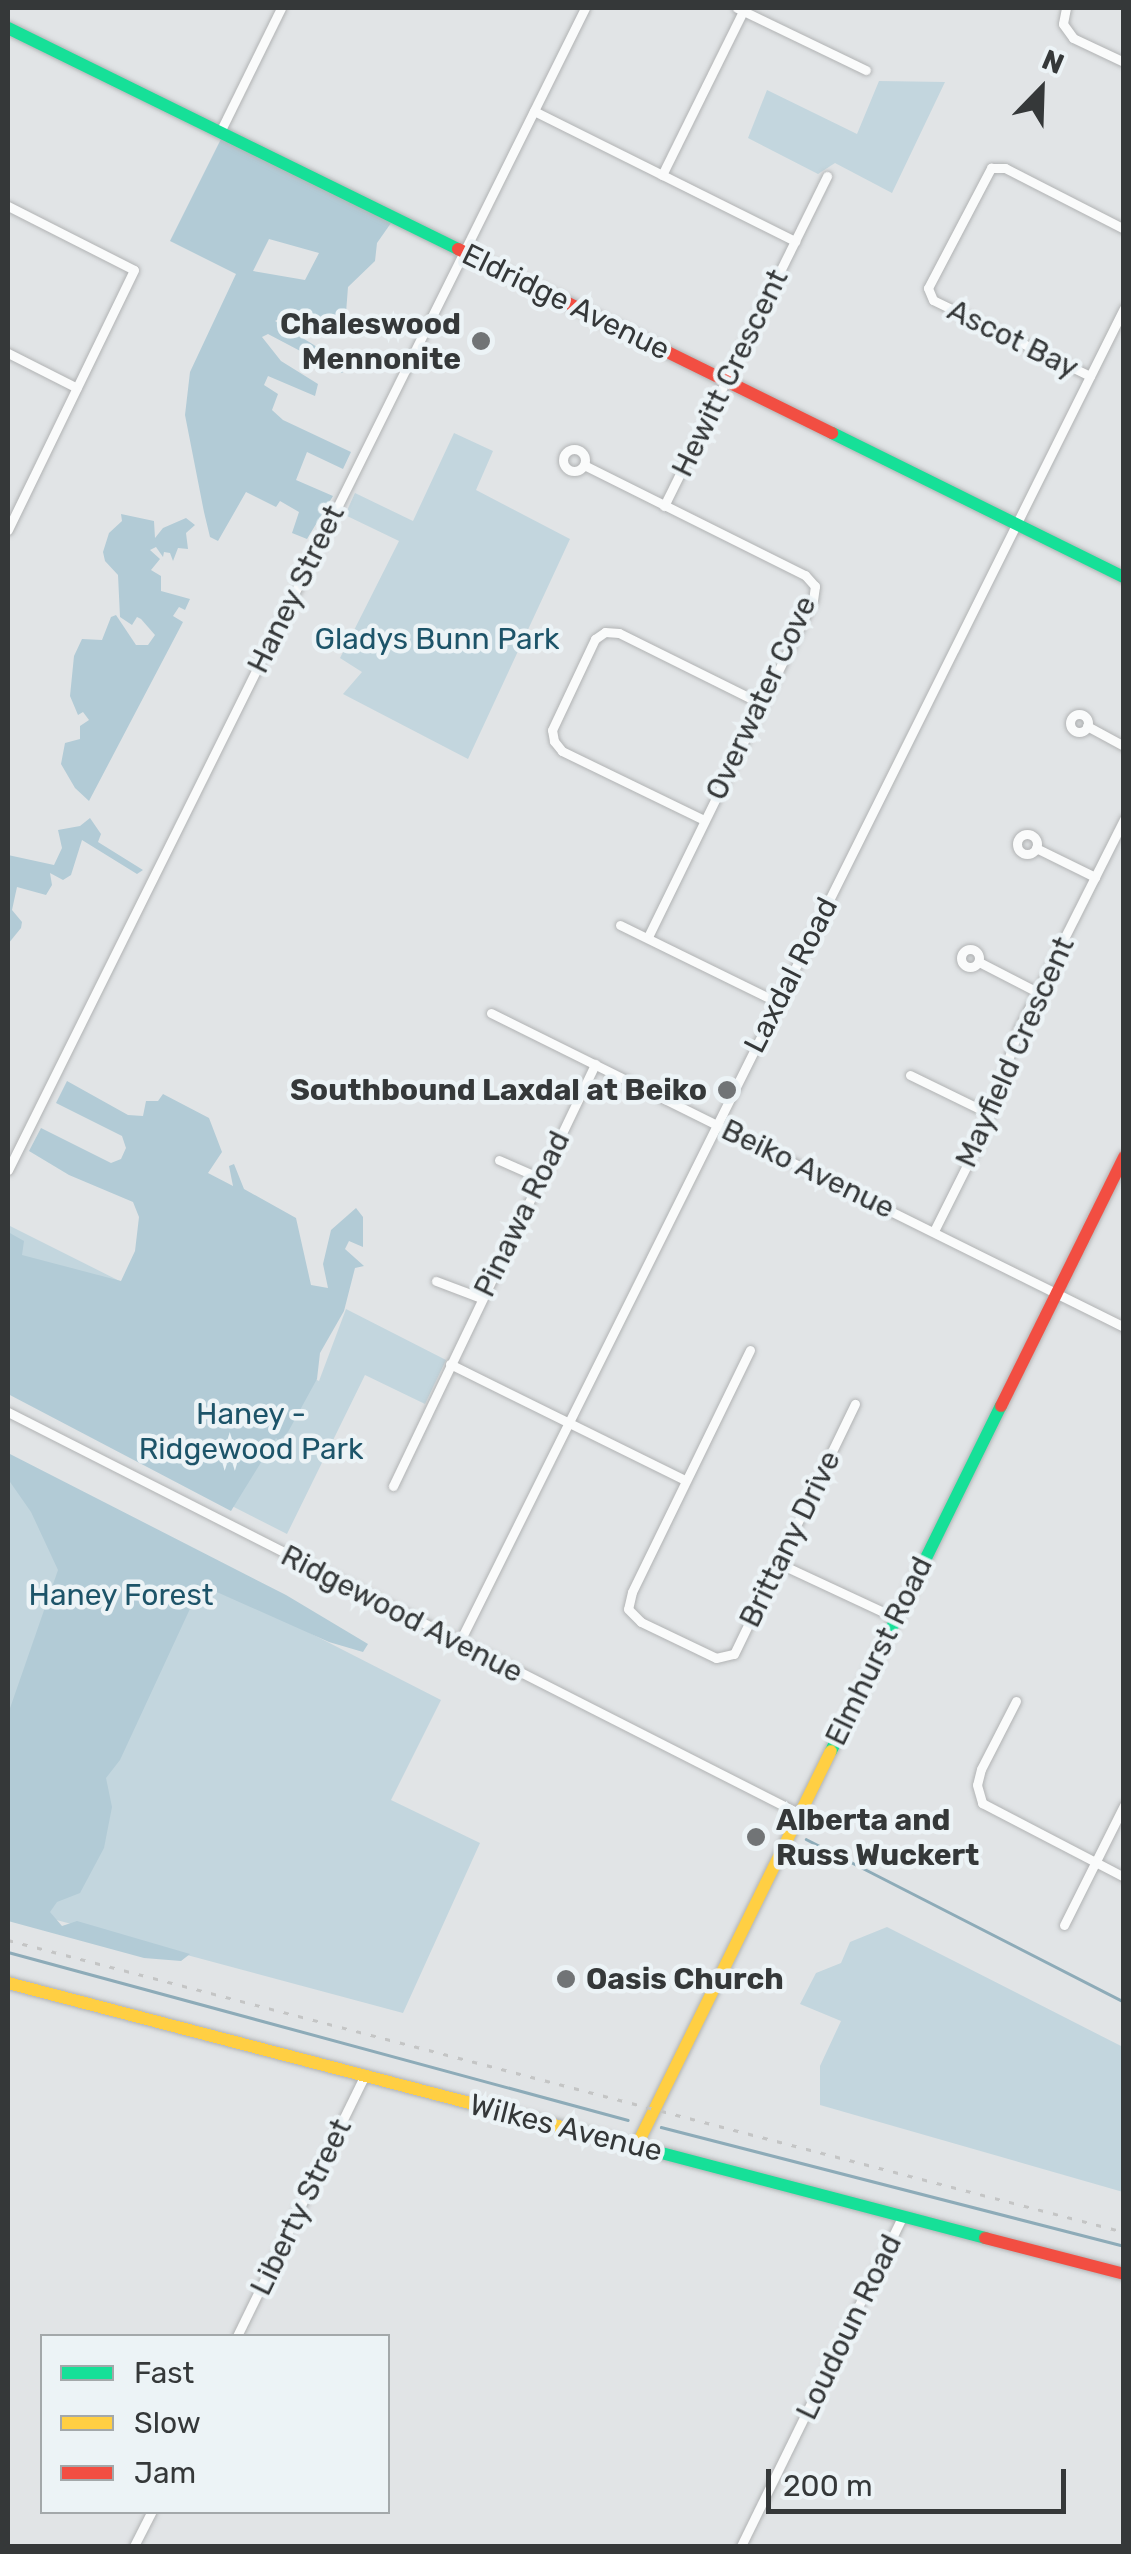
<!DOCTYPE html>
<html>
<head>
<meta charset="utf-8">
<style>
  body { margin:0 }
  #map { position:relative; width:1131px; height:2554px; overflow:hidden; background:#e1e4e6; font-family:Rubik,sans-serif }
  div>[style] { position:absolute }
  .green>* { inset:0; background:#c3d6de }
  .forest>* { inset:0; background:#b2cbd6 }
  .stream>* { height:2.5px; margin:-1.25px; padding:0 1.25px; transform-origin:1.25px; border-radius:1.25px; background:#8dabb8 }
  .roads { filter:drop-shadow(0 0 2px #b1b3b4) drop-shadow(0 0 2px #b1b3b4) }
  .street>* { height:9px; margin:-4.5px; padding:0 4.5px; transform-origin:4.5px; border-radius:4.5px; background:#fafbfb }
  .street>.ring { margin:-4.5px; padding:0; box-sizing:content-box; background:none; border:9px solid #fafbfb; border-radius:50% }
  .fast>* { height:12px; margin:-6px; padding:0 6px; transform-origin:6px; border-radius:6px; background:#16e098 }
  .slow>* { height:12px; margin:-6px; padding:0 6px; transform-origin:6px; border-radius:6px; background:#ffcf43 }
  .jam>* { height:12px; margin:-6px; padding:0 6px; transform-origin:6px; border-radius:6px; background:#f24e42 }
  .rail>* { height:2.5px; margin-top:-1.25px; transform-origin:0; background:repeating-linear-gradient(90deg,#c4c5c5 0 5px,transparent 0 15px) }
  .dots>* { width:28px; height:28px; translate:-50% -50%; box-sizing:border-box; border:5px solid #ecf3f6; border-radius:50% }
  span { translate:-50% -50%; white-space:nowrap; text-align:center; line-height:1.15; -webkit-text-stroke:9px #ecf3f6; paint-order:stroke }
  .street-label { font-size:30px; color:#353839 }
  .poi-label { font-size:30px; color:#353839; font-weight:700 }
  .right { translate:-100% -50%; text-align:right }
  .left { translate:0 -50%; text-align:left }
  .park-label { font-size:30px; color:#1d5469 }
  .frame { position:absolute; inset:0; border:10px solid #353839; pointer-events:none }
  .legend { position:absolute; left:40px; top:2334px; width:350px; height:180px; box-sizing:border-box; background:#ecf3f6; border:2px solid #a3a8aa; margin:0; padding:12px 18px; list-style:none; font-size:30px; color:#353839 }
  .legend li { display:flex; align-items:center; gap:20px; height:50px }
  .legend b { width:50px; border:2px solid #a3a8aa }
  .north { position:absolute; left:991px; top:40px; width:100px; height:100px; -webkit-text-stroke:8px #ecf3f6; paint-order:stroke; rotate:23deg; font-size:28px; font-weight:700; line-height:40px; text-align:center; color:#353839 }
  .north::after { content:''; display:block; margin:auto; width:35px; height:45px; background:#353839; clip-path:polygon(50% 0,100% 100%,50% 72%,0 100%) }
  .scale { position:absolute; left:766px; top:2469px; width:300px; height:45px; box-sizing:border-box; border:5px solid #353839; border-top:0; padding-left:12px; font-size:30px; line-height:35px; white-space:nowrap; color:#353839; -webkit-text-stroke:8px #ecf3f6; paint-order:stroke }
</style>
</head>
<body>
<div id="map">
  <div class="green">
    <div style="clip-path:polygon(879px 81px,945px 82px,892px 193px,835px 163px,818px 174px,748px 138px,767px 90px,857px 134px)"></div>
    <div style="clip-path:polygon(454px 433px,493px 451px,476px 490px,570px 539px,468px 759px,343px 694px,362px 672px,340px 658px,399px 541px,345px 515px,355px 493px,413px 521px)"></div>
    <div style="clip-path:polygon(8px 1225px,319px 1381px,346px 1309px,446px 1360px,425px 1404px,365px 1375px,287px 1534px,8px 1392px)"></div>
    <div style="clip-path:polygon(8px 1479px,441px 1700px,391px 1800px,480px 1843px,403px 2013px,8px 1907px)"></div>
    <div style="clip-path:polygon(887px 1927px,1123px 2047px,1123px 2192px,820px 2105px,820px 2066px,841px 2021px,800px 2004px,816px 1973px,841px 1963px,850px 1942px)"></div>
  </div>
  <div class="forest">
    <div style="clip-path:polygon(evenodd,223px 135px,391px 223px,377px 243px,375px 261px,348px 287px,346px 313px,333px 328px,302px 314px,288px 313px,275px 321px,348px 366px,342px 373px,268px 334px,262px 337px,281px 361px,318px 384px,315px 396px,268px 376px,264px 385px,278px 394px,272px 410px,283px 420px,351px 452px,343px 469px,307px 452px,296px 480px,333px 496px,307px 539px,292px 533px,299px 512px,280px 501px,276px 507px,246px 492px,218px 541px,210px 537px,204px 512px,185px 415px,190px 372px,236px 274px,170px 241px,223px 135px,269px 239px,319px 253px,305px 280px,253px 271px,269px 239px)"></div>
    <div style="clip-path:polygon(121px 514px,154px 521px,155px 538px,163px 528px,186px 518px,195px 525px,186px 533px,188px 549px,178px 548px,173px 561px,170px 553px,164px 552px,163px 557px,156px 547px,150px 550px,160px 559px,151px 570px,161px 576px,161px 591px,190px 599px,185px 610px,179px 607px,173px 616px,183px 622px,89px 801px,75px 788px,61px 764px,65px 743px,80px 739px,80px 726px,89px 720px,83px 712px,78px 715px,70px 696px,74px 656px,82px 639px,102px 640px,111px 617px,116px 615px,136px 645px,148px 645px,155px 635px,141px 619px,137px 617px,132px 625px,120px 617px,118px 575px,105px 561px,103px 552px,109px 533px,122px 521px)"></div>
    <div style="clip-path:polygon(90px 818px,101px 834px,98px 842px,143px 870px,137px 874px,82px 840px,71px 875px,63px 880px,50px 873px,52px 885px,46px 895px,17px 887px,12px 910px,22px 922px,21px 928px,8px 944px,8px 855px,54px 865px,62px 848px,58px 830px,80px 826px)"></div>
    <div style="clip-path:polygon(67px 1081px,128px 1115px,143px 1116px,146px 1101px,158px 1101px,163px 1094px,209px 1118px,222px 1152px,208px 1173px,233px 1186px,229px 1166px,234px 1164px,244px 1189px,296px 1218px,311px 1285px,328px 1288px,323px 1264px,331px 1230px,356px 1208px,363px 1217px,363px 1247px,349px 1241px,345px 1249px,364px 1266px,355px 1268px,344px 1311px,320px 1353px,317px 1379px,288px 1432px,279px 1441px,276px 1438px,231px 1511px,8px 1394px,8px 1232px,24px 1241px,22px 1255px,121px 1281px,135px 1251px,139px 1217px,133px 1202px,69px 1175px,29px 1151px,41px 1128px,111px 1163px,121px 1159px,126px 1148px,122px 1136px,56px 1103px)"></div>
    <div style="clip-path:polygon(8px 1453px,286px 1595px,368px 1644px,363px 1652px,329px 1642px,201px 1585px,120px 1760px,106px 1778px,112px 1807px,104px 1848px,80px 1893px,57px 1902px,50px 1912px,62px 1926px,77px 1921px,190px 1954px,181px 1961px,144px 1958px,8px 1921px,8px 1714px,58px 1570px,31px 1512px,8px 1479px)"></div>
  </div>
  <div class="stream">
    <div style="left:806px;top:1839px;width:357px;rotate:27.1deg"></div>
    <div style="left:8px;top:1952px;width:642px;rotate:15.16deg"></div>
    <div style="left:661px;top:2127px;width:478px;rotate:14.4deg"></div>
  </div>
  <div class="roads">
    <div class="street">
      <div style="left:737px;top:8px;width:143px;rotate:25.7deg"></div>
      <div style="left:1066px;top:8px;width:16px;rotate:101deg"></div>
      <div style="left:1063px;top:24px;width:17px;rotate:54deg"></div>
      <div style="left:1073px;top:38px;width:56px;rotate:25.2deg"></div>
      <div style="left:534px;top:111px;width:292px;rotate:26.5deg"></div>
      <div style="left:220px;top:132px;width:138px;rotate:-63.8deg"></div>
      <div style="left:662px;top:175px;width:183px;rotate:-63.7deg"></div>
      <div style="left:8px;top:206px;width:141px;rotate:26.9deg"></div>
      <div style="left:134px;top:270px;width:289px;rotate:115.9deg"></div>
      <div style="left:8px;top:353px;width:77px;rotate:26.9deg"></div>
      <div style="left:1090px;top:376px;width:174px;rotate:-154.2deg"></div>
      <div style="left:933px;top:300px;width:13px;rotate:-113deg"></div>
      <div style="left:928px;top:288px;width:136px;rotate:-62.3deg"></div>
      <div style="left:991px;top:168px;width:14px"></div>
      <div style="left:1005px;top:168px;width:134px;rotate:27.1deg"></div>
      <div class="ring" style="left:563px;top:449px;width:13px;height:13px"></div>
      <div style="left:584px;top:465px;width:247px;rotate:26.5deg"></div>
      <div style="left:805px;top:575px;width:15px;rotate:48deg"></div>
      <div style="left:815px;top:586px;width:14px;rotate:98deg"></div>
      <div style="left:813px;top:600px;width:375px;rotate:116.1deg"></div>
      <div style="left:664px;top:506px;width:368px;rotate:-63.7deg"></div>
      <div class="ring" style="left:1070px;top:714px;width:9px;height:9px"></div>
      <div style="left:1087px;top:726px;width:42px;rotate:28.4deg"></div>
      <div style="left:704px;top:820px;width:158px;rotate:-154.1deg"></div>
      <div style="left:562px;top:751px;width:13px;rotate:-129deg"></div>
      <div style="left:554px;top:741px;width:11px;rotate:-100deg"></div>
      <div style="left:552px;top:730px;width:101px;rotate:-64.7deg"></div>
      <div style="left:595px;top:639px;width:12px;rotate:-35deg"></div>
      <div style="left:605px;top:632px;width:14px;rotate:4deg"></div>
      <div style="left:619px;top:633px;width:160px;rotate:26.4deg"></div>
      <div class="ring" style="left:1017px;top:834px;width:11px;height:11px"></div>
      <div style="left:1036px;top:848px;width:66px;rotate:26.2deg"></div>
      <div style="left:620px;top:925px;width:175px;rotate:26.1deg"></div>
      <div class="ring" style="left:961px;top:949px;width:9px;height:9px"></div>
      <div style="left:979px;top:962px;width:65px;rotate:27.3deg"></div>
      <div style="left:491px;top:1013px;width:707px;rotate:26.38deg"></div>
      <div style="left:910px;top:1075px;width:89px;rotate:26deg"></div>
      <div style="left:499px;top:1160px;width:45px;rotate:23.7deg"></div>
      <div style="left:8px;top:1170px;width:1297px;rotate:-63.59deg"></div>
      <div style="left:934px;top:1231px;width:110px;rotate:-63.4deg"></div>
      <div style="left:983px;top:1133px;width:111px;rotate:-71.1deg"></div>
      <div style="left:1019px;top:1028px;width:234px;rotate:-63.3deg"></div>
      <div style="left:436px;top:1281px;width:48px;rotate:20.7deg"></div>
      <div style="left:750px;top:1350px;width:269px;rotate:116deg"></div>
      <div style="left:632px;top:1592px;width:17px;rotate:103deg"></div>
      <div style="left:628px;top:1609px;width:18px;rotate:45deg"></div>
      <div style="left:641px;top:1622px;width:83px;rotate:25.6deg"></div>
      <div style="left:716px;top:1658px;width:18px;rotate:-13deg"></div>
      <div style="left:734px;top:1654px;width:278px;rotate:-64.2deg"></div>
      <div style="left:450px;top:1364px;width:262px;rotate:26.3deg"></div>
      <div style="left:8px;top:1412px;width:886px;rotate:26.91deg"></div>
      <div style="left:393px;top:1486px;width:468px;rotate:-64.4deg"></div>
      <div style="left:778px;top:1563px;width:130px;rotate:25deg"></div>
      <div style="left:459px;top:1643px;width:1491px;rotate:-63.52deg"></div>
      <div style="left:1016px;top:1701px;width:76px;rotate:117.2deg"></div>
      <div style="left:981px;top:1769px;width:16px;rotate:104deg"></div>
      <div style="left:977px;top:1785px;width:19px;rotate:74deg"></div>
      <div style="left:982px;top:1803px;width:160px;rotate:27.5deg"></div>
      <div style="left:1064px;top:1925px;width:134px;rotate:-63.4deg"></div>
      <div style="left:237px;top:2336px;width:288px;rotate:-63.9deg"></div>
      <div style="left:134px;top:2546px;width:38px;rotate:-63deg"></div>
      <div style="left:741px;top:2546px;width:368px;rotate:-63.9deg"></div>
    </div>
    <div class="fast">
      <div style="left:8px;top:28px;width:501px;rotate:26.16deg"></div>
      <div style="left:832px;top:433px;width:326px;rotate:26.3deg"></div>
      <div style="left:831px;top:1751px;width:385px;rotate:-63.8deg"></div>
      <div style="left:612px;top:2140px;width:386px;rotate:14.7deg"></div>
    </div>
    <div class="slow">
      <div style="left:8px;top:1983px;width:624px;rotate:14.57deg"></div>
      <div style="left:637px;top:2145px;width:439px;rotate:-63.8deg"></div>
    </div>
    <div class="jam">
      <div style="left:458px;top:249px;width:417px;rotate:26.2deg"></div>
      <div style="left:1001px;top:1406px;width:278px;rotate:-63.7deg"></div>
      <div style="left:985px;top:2238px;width:144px;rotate:14.5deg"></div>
    </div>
  </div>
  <div class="rail">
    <div style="left:8px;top:1940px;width:1154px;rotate:14.66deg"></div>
  </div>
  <div class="dots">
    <div style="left:481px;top:341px;background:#717476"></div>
    <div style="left:727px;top:1090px;background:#717476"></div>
    <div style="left:756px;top:1837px;background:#717476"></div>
    <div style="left:566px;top:1979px;background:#717476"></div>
  </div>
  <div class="street-label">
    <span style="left:566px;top:302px;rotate:26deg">Eldridge Avenue</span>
    <span style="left:1013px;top:339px;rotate:26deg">Ascot Bay</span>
    <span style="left:730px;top:373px;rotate:-64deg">Hewitt Crescent</span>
    <span style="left:296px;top:589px;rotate:-64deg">Haney Street</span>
    <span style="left:761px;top:698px;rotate:-65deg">Overwater Cove</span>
    <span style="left:791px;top:975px;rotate:-63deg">Laxdal Road</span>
    <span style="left:1015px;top:1052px;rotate:-66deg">Mayfield Crescent</span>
    <span style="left:808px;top:1169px;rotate:26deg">Beiko Avenue</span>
    <span style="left:522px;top:1214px;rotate:-64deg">Pinawa Road</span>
    <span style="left:790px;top:1539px;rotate:-64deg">Brittany Drive</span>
    <span style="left:402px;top:1614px;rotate:27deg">Ridgewood Avenue</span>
    <span style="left:879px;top:1651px;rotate:-64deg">Elmhurst Road</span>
    <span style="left:566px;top:2128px;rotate:14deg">Wilkes Avenue</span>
    <span style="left:301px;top:2207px;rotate:-64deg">Liberty Street</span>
    <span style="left:849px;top:2327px;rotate:-64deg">Loudoun Road</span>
  </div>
  <div class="poi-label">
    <span class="right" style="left:461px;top:341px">Chaleswood<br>Mennonite</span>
    <span class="right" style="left:707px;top:1090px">Southbound Laxdal at Beiko</span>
    <span class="left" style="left:776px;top:1837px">Alberta and<br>Russ Wuckert</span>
    <span class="left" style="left:586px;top:1979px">Oasis Church</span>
  </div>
  <div class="park-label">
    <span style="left:437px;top:639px">Gladys Bunn Park</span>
    <span style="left:251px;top:1431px">Haney -<br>Ridgewood Park</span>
    <span style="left:121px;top:1595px">Haney Forest</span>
  </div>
  <div class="frame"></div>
  <ul class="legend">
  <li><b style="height:12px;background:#16e098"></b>Fast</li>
  <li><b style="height:12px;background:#ffcf43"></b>Slow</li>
  <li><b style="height:12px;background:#f24e42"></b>Jam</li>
  </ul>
  <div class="north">N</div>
  <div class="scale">200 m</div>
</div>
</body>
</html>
